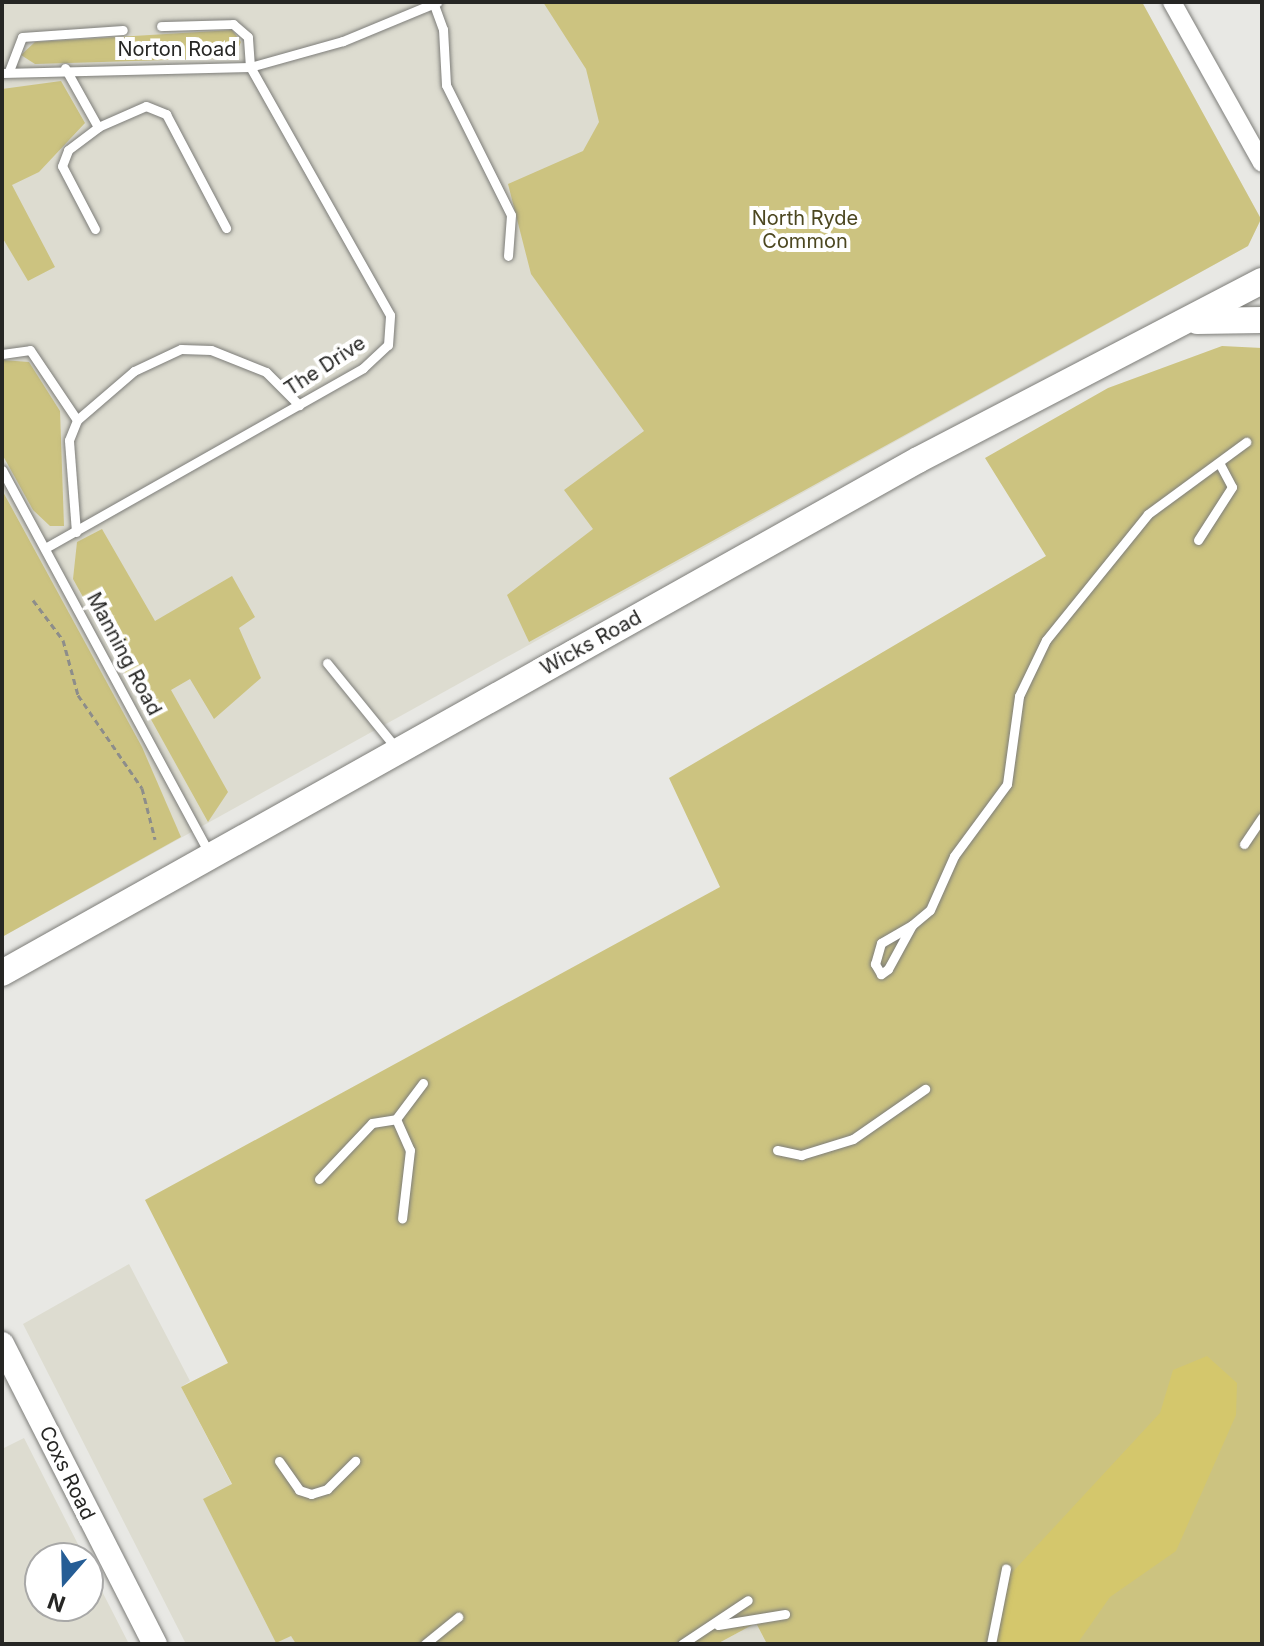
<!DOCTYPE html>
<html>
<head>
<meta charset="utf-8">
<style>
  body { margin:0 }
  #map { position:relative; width:1264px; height:1646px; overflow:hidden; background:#e8e8e4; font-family:Inter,sans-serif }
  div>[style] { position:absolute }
  .built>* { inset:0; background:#dddcd0 }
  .green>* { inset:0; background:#ccc380 }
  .water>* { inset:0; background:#d4c76c }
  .path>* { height:3px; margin-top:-1.5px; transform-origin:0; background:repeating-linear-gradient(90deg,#8d8d8a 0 6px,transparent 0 10px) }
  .roads { filter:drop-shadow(0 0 2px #7d7d79) drop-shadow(0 0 2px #7d7d79) }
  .service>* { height:9px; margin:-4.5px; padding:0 4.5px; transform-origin:4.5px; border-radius:4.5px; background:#fff }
  .minor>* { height:18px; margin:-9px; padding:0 9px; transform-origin:9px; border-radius:9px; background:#fff }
  .tertiary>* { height:24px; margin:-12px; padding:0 12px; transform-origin:12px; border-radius:12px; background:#fff }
  .secondary>* { height:26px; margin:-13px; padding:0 13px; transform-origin:13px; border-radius:13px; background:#fff }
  span { translate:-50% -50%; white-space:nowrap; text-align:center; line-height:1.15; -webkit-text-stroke:8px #fff; paint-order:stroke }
  .street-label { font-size:20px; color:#262624 }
  .park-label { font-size:20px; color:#4c4720 }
  .frame { position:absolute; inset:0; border:4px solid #262624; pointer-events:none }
  .north { position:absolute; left:24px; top:1542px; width:80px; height:80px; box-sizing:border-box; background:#fff; border:2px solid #a8a8a7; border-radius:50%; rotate:200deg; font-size:22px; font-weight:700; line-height:32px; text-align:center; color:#262624 }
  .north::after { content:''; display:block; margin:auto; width:28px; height:36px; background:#255d95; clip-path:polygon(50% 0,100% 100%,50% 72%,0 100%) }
</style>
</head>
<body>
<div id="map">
  <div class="built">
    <div style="clip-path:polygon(2px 2px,1142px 2px,1261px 219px,1248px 246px,2px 937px)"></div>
    <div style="clip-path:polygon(129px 1264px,190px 1381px,181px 1387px,232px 1485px,204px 1500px,276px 1643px,291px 1635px,296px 1644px,186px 1644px,23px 1324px)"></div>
    <div style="clip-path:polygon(24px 1438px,85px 1558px,40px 1558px,40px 1606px,88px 1606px,88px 1564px,129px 1644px,2px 1644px,2px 1449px)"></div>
    <div style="clip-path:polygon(756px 1623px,767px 1644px,717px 1644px)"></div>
  </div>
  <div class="green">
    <div style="clip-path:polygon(543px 2px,1142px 2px,1261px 219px,1248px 246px,529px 642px,507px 595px,593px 529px,564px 490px,644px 431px,531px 274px,508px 184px,583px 151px,599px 122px,586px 69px)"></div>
    <div style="clip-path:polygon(232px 30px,241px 42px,234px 58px,35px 64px,21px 55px,35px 42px)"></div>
    <div style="clip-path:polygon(61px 81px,85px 123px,39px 172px,12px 185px,55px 267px,28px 281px,2px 237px,2px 89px)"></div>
    <div style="clip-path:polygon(1222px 346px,1262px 348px,1262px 1644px,767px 1644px,756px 1623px,717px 1644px,296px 1644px,291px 1636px,276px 1643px,203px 1499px,232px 1484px,181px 1387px,228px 1363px,145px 1200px,720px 887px,669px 778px,1046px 556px,985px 458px,1108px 388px)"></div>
    <div style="clip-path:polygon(2px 360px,29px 362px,60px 411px,64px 526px,50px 526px,33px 510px,2px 454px)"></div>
    <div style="clip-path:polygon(2px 490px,142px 747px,181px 837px,2px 937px)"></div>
    <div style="clip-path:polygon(102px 529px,155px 621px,232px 576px,255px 617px,239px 628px,261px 678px,214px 719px,190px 679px,171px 690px,228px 792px,208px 822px,73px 579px,77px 542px)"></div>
  </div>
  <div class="water">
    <div style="clip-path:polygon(1207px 1356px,1237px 1383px,1236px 1415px,1176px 1551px,1110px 1597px,1077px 1644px,996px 1644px,1008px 1577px,1160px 1413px,1173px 1370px)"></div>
  </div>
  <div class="path">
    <div style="left:33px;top:600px;width:50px;rotate:53.1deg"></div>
    <div style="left:63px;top:640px;width:57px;rotate:74.7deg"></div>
    <div style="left:78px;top:695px;width:113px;rotate:55.5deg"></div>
    <div style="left:142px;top:788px;width:53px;rotate:75.7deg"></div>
  </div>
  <div class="roads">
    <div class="service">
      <div style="left:433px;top:2px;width:29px;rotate:70deg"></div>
      <div style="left:443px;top:29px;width:56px;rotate:86.9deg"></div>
      <div style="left:446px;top:85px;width:145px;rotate:63.4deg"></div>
      <div style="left:511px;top:215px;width:41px;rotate:94.2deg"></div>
      <div style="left:65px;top:68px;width:68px;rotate:60.8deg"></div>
      <div style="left:98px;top:127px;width:52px;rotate:-23.6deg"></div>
      <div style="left:146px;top:106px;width:22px;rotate:22deg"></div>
      <div style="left:166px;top:114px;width:129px;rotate:62.2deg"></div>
      <div style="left:9px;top:71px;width:36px;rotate:-69deg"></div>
      <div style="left:22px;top:37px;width:101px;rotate:-4deg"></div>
      <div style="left:2px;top:73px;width:248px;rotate:-1.4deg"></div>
      <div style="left:250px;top:67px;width:97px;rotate:-15.6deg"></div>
      <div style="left:343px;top:41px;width:102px;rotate:-22.5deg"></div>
      <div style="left:95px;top:229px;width:71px;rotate:-117.6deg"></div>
      <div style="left:62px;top:166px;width:17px;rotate:-69deg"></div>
      <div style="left:68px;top:150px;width:38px;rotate:-37deg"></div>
      <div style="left:2px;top:354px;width:28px;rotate:-8deg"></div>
      <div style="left:30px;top:350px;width:84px;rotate:56.1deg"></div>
      <div style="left:2px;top:470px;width:435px;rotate:61.6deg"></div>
      <div style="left:76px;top:532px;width:92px;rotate:-94.4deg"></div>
      <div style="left:69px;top:440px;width:22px;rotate:-68deg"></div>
      <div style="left:77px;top:420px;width:75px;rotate:-40.7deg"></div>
      <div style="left:134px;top:371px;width:52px;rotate:-25.1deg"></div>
      <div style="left:181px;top:349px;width:30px;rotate:2deg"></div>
      <div style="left:211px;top:350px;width:59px;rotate:21.8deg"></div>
      <div style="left:266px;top:372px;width:47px;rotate:45deg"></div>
      <div style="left:1198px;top:540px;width:63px;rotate:-57.3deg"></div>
      <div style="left:1232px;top:487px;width:27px;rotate:-118deg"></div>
      <div style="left:47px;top:547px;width:363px;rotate:-29.5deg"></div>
      <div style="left:363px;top:368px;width:34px;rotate:-43deg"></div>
      <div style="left:388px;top:345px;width:30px;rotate:-86deg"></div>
      <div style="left:390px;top:315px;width:285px;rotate:-119.4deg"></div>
      <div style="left:250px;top:67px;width:30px;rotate:-94deg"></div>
      <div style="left:248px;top:37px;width:20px;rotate:-139deg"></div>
      <div style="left:233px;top:24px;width:72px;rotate:178.4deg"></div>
      <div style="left:327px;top:663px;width:109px;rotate:50.9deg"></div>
      <div style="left:1244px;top:844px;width:32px;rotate:-56deg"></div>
      <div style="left:912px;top:925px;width:23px;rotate:-40deg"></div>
      <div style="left:930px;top:910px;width:59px;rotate:-66deg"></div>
      <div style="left:954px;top:856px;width:89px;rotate:-53.6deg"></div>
      <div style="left:1007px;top:784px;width:89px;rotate:-82.2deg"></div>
      <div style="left:1019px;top:696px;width:62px;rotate:-64.3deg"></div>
      <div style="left:1046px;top:640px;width:162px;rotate:-51deg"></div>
      <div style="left:1148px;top:514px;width:122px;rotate:-36.3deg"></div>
      <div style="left:912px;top:925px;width:50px;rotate:118.6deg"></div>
      <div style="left:888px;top:969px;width:9px;rotate:144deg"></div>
      <div style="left:881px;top:974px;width:12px;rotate:-121deg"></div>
      <div style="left:875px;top:964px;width:22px;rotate:-74deg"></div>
      <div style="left:881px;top:943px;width:36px;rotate:-30deg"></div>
      <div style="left:396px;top:1119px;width:45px;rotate:-53.1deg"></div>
      <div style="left:777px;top:1150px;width:25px;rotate:12deg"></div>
      <div style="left:801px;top:1155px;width:54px;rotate:-17.1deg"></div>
      <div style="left:853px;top:1139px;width:88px;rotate:-34.8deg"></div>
      <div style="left:319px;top:1179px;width:77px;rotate:-46.6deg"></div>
      <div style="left:372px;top:1123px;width:24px;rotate:-9deg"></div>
      <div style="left:396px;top:1119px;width:34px;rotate:66deg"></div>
      <div style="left:410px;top:1150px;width:69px;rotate:96.6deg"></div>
      <div style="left:279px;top:1461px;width:35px;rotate:55deg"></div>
      <div style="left:299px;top:1490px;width:13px;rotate:18deg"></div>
      <div style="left:311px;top:1494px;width:17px;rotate:-17deg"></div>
      <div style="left:327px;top:1489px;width:40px;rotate:-45deg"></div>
      <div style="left:718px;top:1625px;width:68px;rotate:-9.3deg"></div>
      <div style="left:425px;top:1644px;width:43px;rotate:-39.3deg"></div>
      <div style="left:682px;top:1644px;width:79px;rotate:-33.7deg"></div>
      <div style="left:991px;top:1644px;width:77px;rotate:-78.8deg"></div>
    </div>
    <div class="minor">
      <div style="left:1172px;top:2px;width:184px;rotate:60.8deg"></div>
    </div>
    <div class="tertiary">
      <div style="left:2px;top:1344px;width:337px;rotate:63deg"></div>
    </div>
    <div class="secondary">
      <div style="left:1197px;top:321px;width:65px;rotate:-0.9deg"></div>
      <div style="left:2px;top:973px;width:1050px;rotate:-29.25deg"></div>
      <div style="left:918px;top:460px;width:388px;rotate:-27.5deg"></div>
    </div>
  </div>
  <div class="street-label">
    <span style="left:177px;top:49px">Norton Road</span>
    <span style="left:325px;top:366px;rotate:-33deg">The Drive</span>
    <span style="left:591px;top:643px;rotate:-29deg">Wicks Road</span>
    <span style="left:124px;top:654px;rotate:62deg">Manning Road</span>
    <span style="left:67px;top:1473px;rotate:64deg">Coxs Road</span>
  </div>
  <div class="park-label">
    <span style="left:805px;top:230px">North Ryde<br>Common</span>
  </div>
  <div class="frame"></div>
  <div class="north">N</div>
</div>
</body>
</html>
